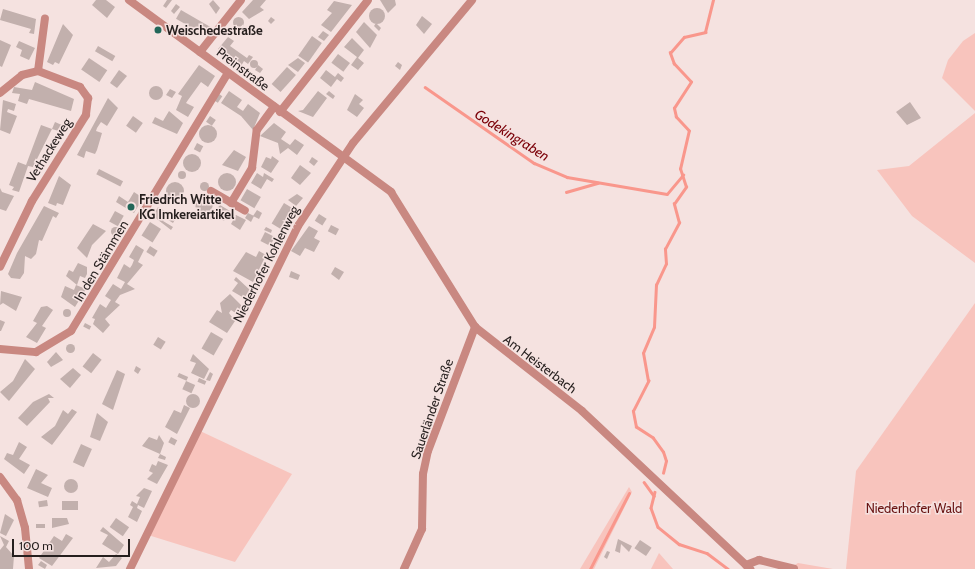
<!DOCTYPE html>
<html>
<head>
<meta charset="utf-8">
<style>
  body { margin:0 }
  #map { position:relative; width:975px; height:569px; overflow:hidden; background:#f5e2e0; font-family:Cabin,sans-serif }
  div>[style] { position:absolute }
  .green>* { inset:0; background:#f8c4bd }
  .stream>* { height:2.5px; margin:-1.25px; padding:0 1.25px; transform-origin:1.25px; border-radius:1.25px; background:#f9978c }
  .building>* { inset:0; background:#c2b0ad; transform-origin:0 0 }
  .round { border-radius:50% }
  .street>* { height:8px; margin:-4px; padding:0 4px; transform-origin:4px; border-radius:4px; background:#c98881 }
  .dots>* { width:11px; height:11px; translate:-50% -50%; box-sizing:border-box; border:2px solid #f5e2e0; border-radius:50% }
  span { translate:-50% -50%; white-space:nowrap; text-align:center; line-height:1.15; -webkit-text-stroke:3px #f5e2e0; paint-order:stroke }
  .poi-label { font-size:13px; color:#261f1e; font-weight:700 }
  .left { translate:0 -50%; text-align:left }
  .street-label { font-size:13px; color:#261f1e }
  .park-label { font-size:13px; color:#6a1413 }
  .water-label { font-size:14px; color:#7b0008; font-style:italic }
  .scale { position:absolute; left:12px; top:539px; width:118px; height:18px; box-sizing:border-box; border:2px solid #261f1e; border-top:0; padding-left:5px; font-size:12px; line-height:14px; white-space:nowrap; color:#261f1e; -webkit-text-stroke:3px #f5e2e0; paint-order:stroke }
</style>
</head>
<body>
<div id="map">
  <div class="green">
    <div style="clip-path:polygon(975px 33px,975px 111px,942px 78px,948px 60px,963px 41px)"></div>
    <div style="clip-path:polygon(975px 113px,975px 263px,912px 216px,877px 170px,909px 166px)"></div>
    <div style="clip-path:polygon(975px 303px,975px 569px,846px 569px,856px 471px)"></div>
    <div style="clip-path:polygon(198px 430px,292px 474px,235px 562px,148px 535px)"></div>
    <div style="clip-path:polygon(629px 487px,632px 492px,594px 569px,580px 569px)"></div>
    <div style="clip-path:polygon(659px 553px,673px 569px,651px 569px)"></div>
    <div style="clip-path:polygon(798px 563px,833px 569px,788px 569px)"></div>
  </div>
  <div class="stream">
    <div style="left:425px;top:87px;width:133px;rotate:34.9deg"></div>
    <div style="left:534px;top:163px;width:36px;rotate:23deg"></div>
    <div style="left:567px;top:177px;width:101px;rotate:9.6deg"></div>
    <div style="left:667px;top:194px;width:25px;rotate:-50deg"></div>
    <div style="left:566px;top:192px;width:33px;rotate:-16deg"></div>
    <div style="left:663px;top:473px;width:12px;rotate:-76deg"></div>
    <div style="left:666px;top:461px;width:9px;rotate:-108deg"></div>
    <div style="left:663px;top:452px;width:17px;rotate:-126deg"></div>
    <div style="left:653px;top:438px;width:20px;rotate:-147deg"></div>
    <div style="left:636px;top:427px;width:16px;rotate:-101deg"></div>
    <div style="left:633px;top:411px;width:34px;rotate:-63deg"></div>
    <div style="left:648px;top:381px;width:28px;rotate:-100deg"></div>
    <div style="left:643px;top:353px;width:28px;rotate:-67deg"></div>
    <div style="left:654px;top:327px;width:42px;rotate:-87.3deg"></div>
    <div style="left:656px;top:285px;width:23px;rotate:-65deg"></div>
    <div style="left:666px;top:264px;width:15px;rotate:-94deg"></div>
    <div style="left:665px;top:249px;width:30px;rotate:-62deg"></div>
    <div style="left:679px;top:223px;width:20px;rotate:-105deg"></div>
    <div style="left:674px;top:204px;width:21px;rotate:-55deg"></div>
    <div style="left:686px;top:187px;width:19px;rotate:-108deg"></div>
    <div style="left:680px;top:169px;width:39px;rotate:-77deg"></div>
    <div style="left:689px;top:131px;width:19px;rotate:-133deg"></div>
    <div style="left:676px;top:117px;width:9px;rotate:-103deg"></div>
    <div style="left:674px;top:108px;width:31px;rotate:-57deg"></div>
    <div style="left:691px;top:82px;width:25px;rotate:-133deg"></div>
    <div style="left:674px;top:64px;width:12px;rotate:-110deg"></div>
    <div style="left:670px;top:53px;width:21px;rotate:-49deg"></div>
    <div style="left:684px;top:37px;width:22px;rotate:-13deg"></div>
    <div style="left:705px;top:32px;width:33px;rotate:-76deg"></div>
    <div style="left:644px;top:482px;width:17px;rotate:54deg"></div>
    <div style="left:655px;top:492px;width:16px;rotate:104deg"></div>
    <div style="left:651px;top:508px;width:20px;rotate:70deg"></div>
    <div style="left:658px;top:527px;width:27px;rotate:39deg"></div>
    <div style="left:679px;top:544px;width:29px;rotate:18deg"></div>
    <div style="left:707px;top:553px;width:26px;rotate:37deg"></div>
    <div style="left:590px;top:569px;width:85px;rotate:-62.8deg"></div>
  </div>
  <div class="building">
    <div style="clip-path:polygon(96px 0,106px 0,115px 7px,107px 18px,92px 5px)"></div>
    <div style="clip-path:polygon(167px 0,172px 0,166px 8px,163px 6px)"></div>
    <div style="clip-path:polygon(213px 0,220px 8px,216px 14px,209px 4px)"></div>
    <div style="clip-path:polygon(253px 0,266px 0,260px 7px,264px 10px,249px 19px,242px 12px)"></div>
    <div style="clip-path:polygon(380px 0,395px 0,396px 5px,388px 13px)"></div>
    <div style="clip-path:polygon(334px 1px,352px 5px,331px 32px,321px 25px,332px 13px,327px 10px)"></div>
    <div style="clip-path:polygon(176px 4px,180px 7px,174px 14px,171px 11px)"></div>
    <div class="round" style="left:369px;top:8px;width:16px;height:16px"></div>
    <div style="clip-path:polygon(3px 9px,36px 19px,34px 34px,29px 33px,31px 29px,0 20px)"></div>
    <div style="left:181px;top:10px;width:34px;height:10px;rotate:30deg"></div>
    <div style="clip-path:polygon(422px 16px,432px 24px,424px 34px,416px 25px)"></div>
    <div class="round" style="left:232.5px;top:16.5px;width:11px;height:11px"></div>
    <div style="clip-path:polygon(271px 17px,275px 20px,271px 24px,268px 21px)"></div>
    <div style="clip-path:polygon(364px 22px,377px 35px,370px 48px,356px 32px)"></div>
    <div style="clip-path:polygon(376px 23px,381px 28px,379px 31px,374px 26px)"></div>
    <div style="clip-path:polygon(63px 24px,73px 35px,59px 64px,55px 62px,53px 65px,47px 62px)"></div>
    <div style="clip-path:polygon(323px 31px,329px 35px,324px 41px,318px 37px)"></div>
    <div style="left:312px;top:36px;width:12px;height:24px;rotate:35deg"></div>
    <div style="clip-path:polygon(228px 37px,234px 41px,230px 46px,247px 58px,249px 55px,253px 57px,248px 64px,244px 61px,241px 66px,232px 62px,218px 49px)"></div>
    <div style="clip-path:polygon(352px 38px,364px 50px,358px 58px,364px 63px,358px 70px,351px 65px,357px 57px,344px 47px)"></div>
    <div style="clip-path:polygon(0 40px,11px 45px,2px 67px,0 66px)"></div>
    <div style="clip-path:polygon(19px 41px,35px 48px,29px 60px,20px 56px,22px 50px,16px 47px)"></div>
    <div style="left:98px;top:46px;width:20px;height:6px;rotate:30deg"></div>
    <div style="left:338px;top:54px;width:15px;height:11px;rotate:37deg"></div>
    <div style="left:89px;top:58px;width:22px;height:14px;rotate:34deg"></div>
    <div style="clip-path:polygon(298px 58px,305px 63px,298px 72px,288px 65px)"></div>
    <div class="round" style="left:250px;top:60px;width:8px;height:8px"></div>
    <div style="clip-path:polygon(398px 62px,402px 65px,400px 70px,395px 66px)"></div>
    <div style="clip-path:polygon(199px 65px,215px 76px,208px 87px,201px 82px,188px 100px,186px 103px,194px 107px,188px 117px,176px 110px,182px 96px,178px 94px)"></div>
    <div style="clip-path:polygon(258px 65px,263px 69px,260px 73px,255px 70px)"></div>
    <div style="left:287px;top:67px;width:12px;height:23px;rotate:42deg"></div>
    <div style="clip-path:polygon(119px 70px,127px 76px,117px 88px,110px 83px)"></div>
    <div style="clip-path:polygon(326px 70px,335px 77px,338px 73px,344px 78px,341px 82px,337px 79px,331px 87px,320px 78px)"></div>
    <div style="clip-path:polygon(35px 82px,74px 99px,71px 111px,29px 99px,27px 104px,18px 101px,20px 94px,12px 93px,14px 87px,32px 90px)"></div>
    <div class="round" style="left:149px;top:86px;width:14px;height:14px"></div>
    <div style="clip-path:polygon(170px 89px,176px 92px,172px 98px,166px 95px)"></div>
    <div style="clip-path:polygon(229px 91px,242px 100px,237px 107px,243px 111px,248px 104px,260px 113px,253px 130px,241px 116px,221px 103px)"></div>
    <div style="clip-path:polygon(318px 91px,327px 98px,313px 117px,298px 111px,303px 110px)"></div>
    <div style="clip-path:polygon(329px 91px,335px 96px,333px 99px,326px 94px)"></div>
    <div style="left:219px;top:94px;width:4px;height:8px;rotate:34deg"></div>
    <div style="clip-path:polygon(355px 94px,363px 100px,359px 104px,364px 108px,357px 117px,347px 110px)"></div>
    <div style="clip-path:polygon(108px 98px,118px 108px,107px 126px,101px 122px,97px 128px,96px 131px,102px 133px,97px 150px,95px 154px,86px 151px,84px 158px,77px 155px)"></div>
    <div style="clip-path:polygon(3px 100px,16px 104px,14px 111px,8px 109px,7px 112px,17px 116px,10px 134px,0 130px)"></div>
    <div style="clip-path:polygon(910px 102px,921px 118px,907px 125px,896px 112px)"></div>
    <div style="clip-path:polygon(169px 111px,183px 123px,177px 134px,152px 123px,155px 117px,163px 121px)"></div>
    <div style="left:133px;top:116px;width:12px;height:12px;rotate:35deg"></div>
    <div style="left:210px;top:116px;width:7px;height:7px;rotate:34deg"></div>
    <div style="clip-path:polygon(55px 122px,64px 126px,62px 132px,52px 129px,33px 167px,28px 166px,19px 192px,12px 190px,14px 187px,9px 185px,18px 162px,26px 165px,41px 125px,52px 129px)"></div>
    <div style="clip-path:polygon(274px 123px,286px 132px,281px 139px,290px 145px,295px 139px,304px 145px,297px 155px,288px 148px,280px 154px,278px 143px,260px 136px)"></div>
    <div class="round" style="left:199px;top:125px;width:18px;height:18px"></div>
    <div style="left:197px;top:143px;width:7px;height:7px;rotate:27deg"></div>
    <div style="clip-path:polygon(234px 150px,246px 157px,238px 171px,222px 165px)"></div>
    <div class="round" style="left:183px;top:154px;width:18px;height:18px"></div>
    <div style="clip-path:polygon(272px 156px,279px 161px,271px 173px,261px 167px,266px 157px,271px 159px)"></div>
    <div style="clip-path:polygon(312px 157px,318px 161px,314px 166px,309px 162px)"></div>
    <div style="clip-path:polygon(300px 165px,311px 173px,300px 185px,291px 178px)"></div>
    <div style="left:99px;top:169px;width:27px;height:6px;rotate:27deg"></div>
    <div class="round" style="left:178px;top:171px;width:8px;height:8px"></div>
    <div style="clip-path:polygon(257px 173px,263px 177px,264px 173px,274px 179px,272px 182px,267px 179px,261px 189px,251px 183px)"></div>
    <div class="round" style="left:218px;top:173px;width:18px;height:18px"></div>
    <div style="clip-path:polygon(59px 176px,71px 185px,63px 205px,57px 203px,56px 206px,48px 203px)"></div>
    <div class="round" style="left:199.5px;top:181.5px;width:9px;height:9px"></div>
    <div class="round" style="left:166px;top:182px;width:18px;height:18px"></div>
    <div style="clip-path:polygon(0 188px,2px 192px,14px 196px,6px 211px,0 209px)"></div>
    <div style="left:247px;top:189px;width:16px;height:13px;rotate:30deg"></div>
    <div style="clip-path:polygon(134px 192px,143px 198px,134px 213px,116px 202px,119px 196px,128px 202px)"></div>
    <div style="clip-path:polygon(297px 194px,303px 198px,296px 206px,288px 200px)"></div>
    <div class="round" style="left:195px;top:195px;width:18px;height:18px"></div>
    <div style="left:284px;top:203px;width:12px;height:24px;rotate:31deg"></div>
    <div style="clip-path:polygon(220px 205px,230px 211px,224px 221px,214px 215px,212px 220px,209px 218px)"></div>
    <div style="clip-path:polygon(44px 206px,59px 213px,56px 218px,53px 216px,42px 241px,39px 240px,36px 254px,31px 259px,25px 256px,24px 273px,20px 279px,11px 278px,8px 274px,17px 253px)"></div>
    <div style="clip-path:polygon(158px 207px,176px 218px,173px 223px,165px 218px,163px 221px,173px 227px,171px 230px,153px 216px)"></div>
    <div style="clip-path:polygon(257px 210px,262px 213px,259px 219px,253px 216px)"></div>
    <div style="left:115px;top:211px;width:10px;height:12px;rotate:29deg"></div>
    <div style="clip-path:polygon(248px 213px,254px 216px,251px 222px,245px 218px)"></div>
    <div style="left:319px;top:214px;width:9px;height:8px;rotate:32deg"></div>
    <div style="clip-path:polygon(236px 215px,246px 220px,240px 230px,231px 224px)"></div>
    <div style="left:150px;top:222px;width:13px;height:16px;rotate:32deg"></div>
    <div style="clip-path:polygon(93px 224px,106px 231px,92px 245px,87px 258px,77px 248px)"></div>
    <div style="left:331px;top:225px;width:9px;height:7px;rotate:27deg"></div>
    <div style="clip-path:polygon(309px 226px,318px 231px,314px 238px,320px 241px,314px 252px,305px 248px,300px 256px,291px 251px)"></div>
    <div class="round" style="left:110.5px;top:226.5px;width:9px;height:9px"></div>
    <div style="clip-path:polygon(266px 227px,272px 230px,271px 233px,264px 230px)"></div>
    <div style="left:265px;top:232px;width:11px;height:10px;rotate:27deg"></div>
    <div style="clip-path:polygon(136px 245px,144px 250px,138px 262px,143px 265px,127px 284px,135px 289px,120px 295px,115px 302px,120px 305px,105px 319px,110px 325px,103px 333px,93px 324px,95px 319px,92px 318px,100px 304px,106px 308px,109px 303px,111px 300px,105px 296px,113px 284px,121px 289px,125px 282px,117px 278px,124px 264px,130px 268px,132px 265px,134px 260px,129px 257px)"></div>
    <div style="left:150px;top:246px;width:9px;height:7px;rotate:32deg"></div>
    <div style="clip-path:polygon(259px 251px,266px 255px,253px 282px,233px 271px,246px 252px,256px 257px)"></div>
    <div style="clip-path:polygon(78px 263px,87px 267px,87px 274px,85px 278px,80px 276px,77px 285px,66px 276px,69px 270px,73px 272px)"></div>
    <div style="clip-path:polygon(335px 267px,344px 272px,339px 280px,331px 274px)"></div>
    <div style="clip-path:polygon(291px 271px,300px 275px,298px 280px,289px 277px)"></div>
    <div style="clip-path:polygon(236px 277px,250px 290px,244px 298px,232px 291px,238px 283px,234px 280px)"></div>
    <div style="clip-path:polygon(76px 285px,86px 289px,75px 307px,61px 297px,65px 286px,74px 290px)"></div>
    <div style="clip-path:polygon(1px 291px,22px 297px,16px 311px,3px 303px,0 305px)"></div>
    <div style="clip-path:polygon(230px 294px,242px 306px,237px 314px,231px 310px,229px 313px,235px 321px,227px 333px,209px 322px,217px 310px,222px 313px,220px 303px)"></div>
    <div style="clip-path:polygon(47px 306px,53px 310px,42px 326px,46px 328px,37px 343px,26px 337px,37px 323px,33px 321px,41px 307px)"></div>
    <div class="round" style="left:63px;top:309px;width:8px;height:8px"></div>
    <div style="clip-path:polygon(0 320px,5px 322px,1px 331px,0 331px)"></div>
    <div style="left:85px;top:323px;width:7px;height:4px;rotate:27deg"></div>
    <div style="left:211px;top:332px;width:14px;height:19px;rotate:30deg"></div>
    <div style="left:158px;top:337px;width:9px;height:9px;rotate:32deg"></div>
    <div class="round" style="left:65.5px;top:343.5px;width:9px;height:9px"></div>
    <div style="clip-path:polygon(56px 352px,63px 360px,51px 367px,47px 362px)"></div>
    <div style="left:93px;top:353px;width:11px;height:17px;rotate:38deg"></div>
    <div style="clip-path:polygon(193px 354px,209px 369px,204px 379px,191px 373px,196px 363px,190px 361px)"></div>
    <div style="clip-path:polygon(25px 359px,35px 369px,9px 401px,0 392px,13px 381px)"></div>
    <div style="clip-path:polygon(136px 366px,141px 369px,138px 374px,134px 371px)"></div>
    <div style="clip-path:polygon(73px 368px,81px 375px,70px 388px,60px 379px)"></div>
    <div style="clip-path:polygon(117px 370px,125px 374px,113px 410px,102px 404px)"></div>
    <div style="clip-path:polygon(210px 372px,213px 374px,210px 381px,206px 380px)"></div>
    <div style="left:179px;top:373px;width:10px;height:4px;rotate:24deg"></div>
    <div style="left:199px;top:378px;width:8px;height:4px;rotate:23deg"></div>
    <div style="left:186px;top:381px;width:10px;height:9px;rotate:24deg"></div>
    <div style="clip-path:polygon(49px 394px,54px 398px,48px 398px,50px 402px,27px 426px,18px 418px,33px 402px)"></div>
    <div class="round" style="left:186px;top:394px;width:14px;height:14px"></div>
    <div style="clip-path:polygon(184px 405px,190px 408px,177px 434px,165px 427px,174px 410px,181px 413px)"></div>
    <div style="clip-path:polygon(72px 409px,77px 412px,52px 445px,41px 437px,55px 426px,63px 410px,68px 414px)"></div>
    <div style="clip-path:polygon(97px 413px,108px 422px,100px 441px,90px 437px)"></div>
    <div style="clip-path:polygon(159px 435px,164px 443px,160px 454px,142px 446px,149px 437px,157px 440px)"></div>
    <div style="left:171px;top:437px;width:7px;height:6px;rotate:27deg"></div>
    <div style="clip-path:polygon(19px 442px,27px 447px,19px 459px,30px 465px,24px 474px,4px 459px,7px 453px,13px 455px)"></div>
    <div style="left:81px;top:444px;width:12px;height:20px;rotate:24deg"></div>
    <div style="clip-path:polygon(160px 454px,166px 457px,165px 460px,158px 458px)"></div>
    <div style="clip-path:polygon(158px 461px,168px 465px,157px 484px,147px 479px,153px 473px,149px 471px,152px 464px,156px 466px)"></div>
    <div style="clip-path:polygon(36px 469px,48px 475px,41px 483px,52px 488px,48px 497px,27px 488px)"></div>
    <div class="round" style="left:64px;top:479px;width:14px;height:14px"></div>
    <div style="clip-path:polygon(144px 488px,152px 491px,144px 508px,138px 505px,137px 508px,142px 511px,137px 522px,128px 517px,133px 507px,130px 505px,132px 501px,137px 504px,140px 497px,136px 496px)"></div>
    <div style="left:47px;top:500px;width:6px;height:9px;rotate:81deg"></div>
    <div style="left:78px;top:501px;width:9px;height:16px;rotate:90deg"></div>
    <div style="clip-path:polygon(5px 514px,14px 520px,6px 536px,0 533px)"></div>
    <div style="clip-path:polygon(52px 518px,67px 518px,69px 524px,52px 528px)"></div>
    <div style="left:116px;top:518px;width:16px;height:11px;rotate:35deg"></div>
    <div style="left:45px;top:524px;width:4px;height:9px;rotate:90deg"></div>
    <div style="clip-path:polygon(103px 527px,124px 545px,118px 554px,102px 544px,108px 535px,100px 531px)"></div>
    <div style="clip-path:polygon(66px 534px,73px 538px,52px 566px,39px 558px,54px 536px,62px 541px)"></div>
    <div style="clip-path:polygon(0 536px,9px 541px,6px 547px,14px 556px,13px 569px,0 569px,0 550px,4px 545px)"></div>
    <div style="clip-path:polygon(618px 539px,632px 546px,629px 552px,621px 544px,620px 553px,615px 551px)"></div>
    <div style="left:640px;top:540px;width:14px;height:10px;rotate:34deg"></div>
    <div style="clip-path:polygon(607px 551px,610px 552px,607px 559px,604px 557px)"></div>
    <div style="clip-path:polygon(116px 554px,122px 558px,116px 566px,96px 568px,103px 557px,109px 562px)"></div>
    <div style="clip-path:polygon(41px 561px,47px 565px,45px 569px,38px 565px)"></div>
  </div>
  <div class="street">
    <div style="left:129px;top:0;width:325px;rotate:36.2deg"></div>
    <div style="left:391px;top:192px;width:159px;rotate:58.1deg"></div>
    <div style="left:475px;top:327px;width:136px;rotate:38.1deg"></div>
    <div style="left:582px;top:411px;width:231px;rotate:43.2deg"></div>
    <div style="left:200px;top:52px;width:66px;rotate:-51.7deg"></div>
    <div style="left:38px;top:71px;width:53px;rotate:-82.5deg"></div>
    <div style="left:0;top:93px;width:28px;rotate:-39deg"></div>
    <div style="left:22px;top:75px;width:16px;rotate:-14deg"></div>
    <div style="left:38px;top:71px;width:45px;rotate:20.9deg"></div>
    <div style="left:80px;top:87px;width:14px;rotate:54deg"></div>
    <div style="left:88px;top:98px;width:17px;rotate:97deg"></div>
    <div style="left:86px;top:115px;width:102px;rotate:122.1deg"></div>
    <div style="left:32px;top:201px;width:73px;rotate:115.9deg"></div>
    <div style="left:280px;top:112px;width:142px;rotate:-51.8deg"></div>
    <div style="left:211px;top:191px;width:39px;rotate:30deg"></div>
    <div style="left:231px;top:203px;width:41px;rotate:-59deg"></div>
    <div style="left:252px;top:168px;width:38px;rotate:-83deg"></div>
    <div style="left:257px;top:130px;width:29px;rotate:-54deg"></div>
    <div style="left:0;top:349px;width:36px;rotate:5deg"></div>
    <div style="left:36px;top:352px;width:41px;rotate:-31deg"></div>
    <div style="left:71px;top:331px;width:302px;rotate:-58.7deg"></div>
    <div style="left:0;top:477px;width:29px;rotate:54deg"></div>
    <div style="left:17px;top:500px;width:29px;rotate:74deg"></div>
    <div style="left:25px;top:528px;width:41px;rotate:84.4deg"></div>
    <div style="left:746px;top:565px;width:14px;rotate:-21deg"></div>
    <div style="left:759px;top:560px;width:36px;rotate:14deg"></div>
    <div style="left:130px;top:569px;width:382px;rotate:-63.9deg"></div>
    <div style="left:298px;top:226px;width:100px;rotate:-56.5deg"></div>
    <div style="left:353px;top:143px;width:186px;rotate:-50.2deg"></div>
    <div style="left:404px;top:569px;width:44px;rotate:-65.8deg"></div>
    <div style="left:422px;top:529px;width:55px;rotate:-89deg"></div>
    <div style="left:423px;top:474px;width:24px;rotate:-78deg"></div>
    <div style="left:428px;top:451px;width:133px;rotate:-69.2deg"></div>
  </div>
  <div class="dots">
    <div style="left:158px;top:30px;background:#226759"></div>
    <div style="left:131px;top:207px;background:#226759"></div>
  </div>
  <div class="poi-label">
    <span class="left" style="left:166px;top:30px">Weischedestraße</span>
    <span class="left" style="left:139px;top:207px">Friedrich Witte<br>KG Imkereiartikel</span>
  </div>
  <div class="street-label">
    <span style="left:243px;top:69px;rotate:37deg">Preinstraße</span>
    <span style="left:49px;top:150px;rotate:-58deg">Vethackeweg</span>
    <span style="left:101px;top:261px;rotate:-59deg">In den Stämmen</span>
    <span style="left:266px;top:264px;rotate:-63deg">Niederhofer Kohlenweg</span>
    <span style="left:540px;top:364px;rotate:37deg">Am Heisterbach</span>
    <span style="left:432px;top:409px;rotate:-71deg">Sauerländer Straße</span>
  </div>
  <div class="park-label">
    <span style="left:914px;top:508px">Niederhofer Wald</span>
  </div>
  <div class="water-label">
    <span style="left:512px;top:135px;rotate:32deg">Godekingraben</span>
  </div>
  <div class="scale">100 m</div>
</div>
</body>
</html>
